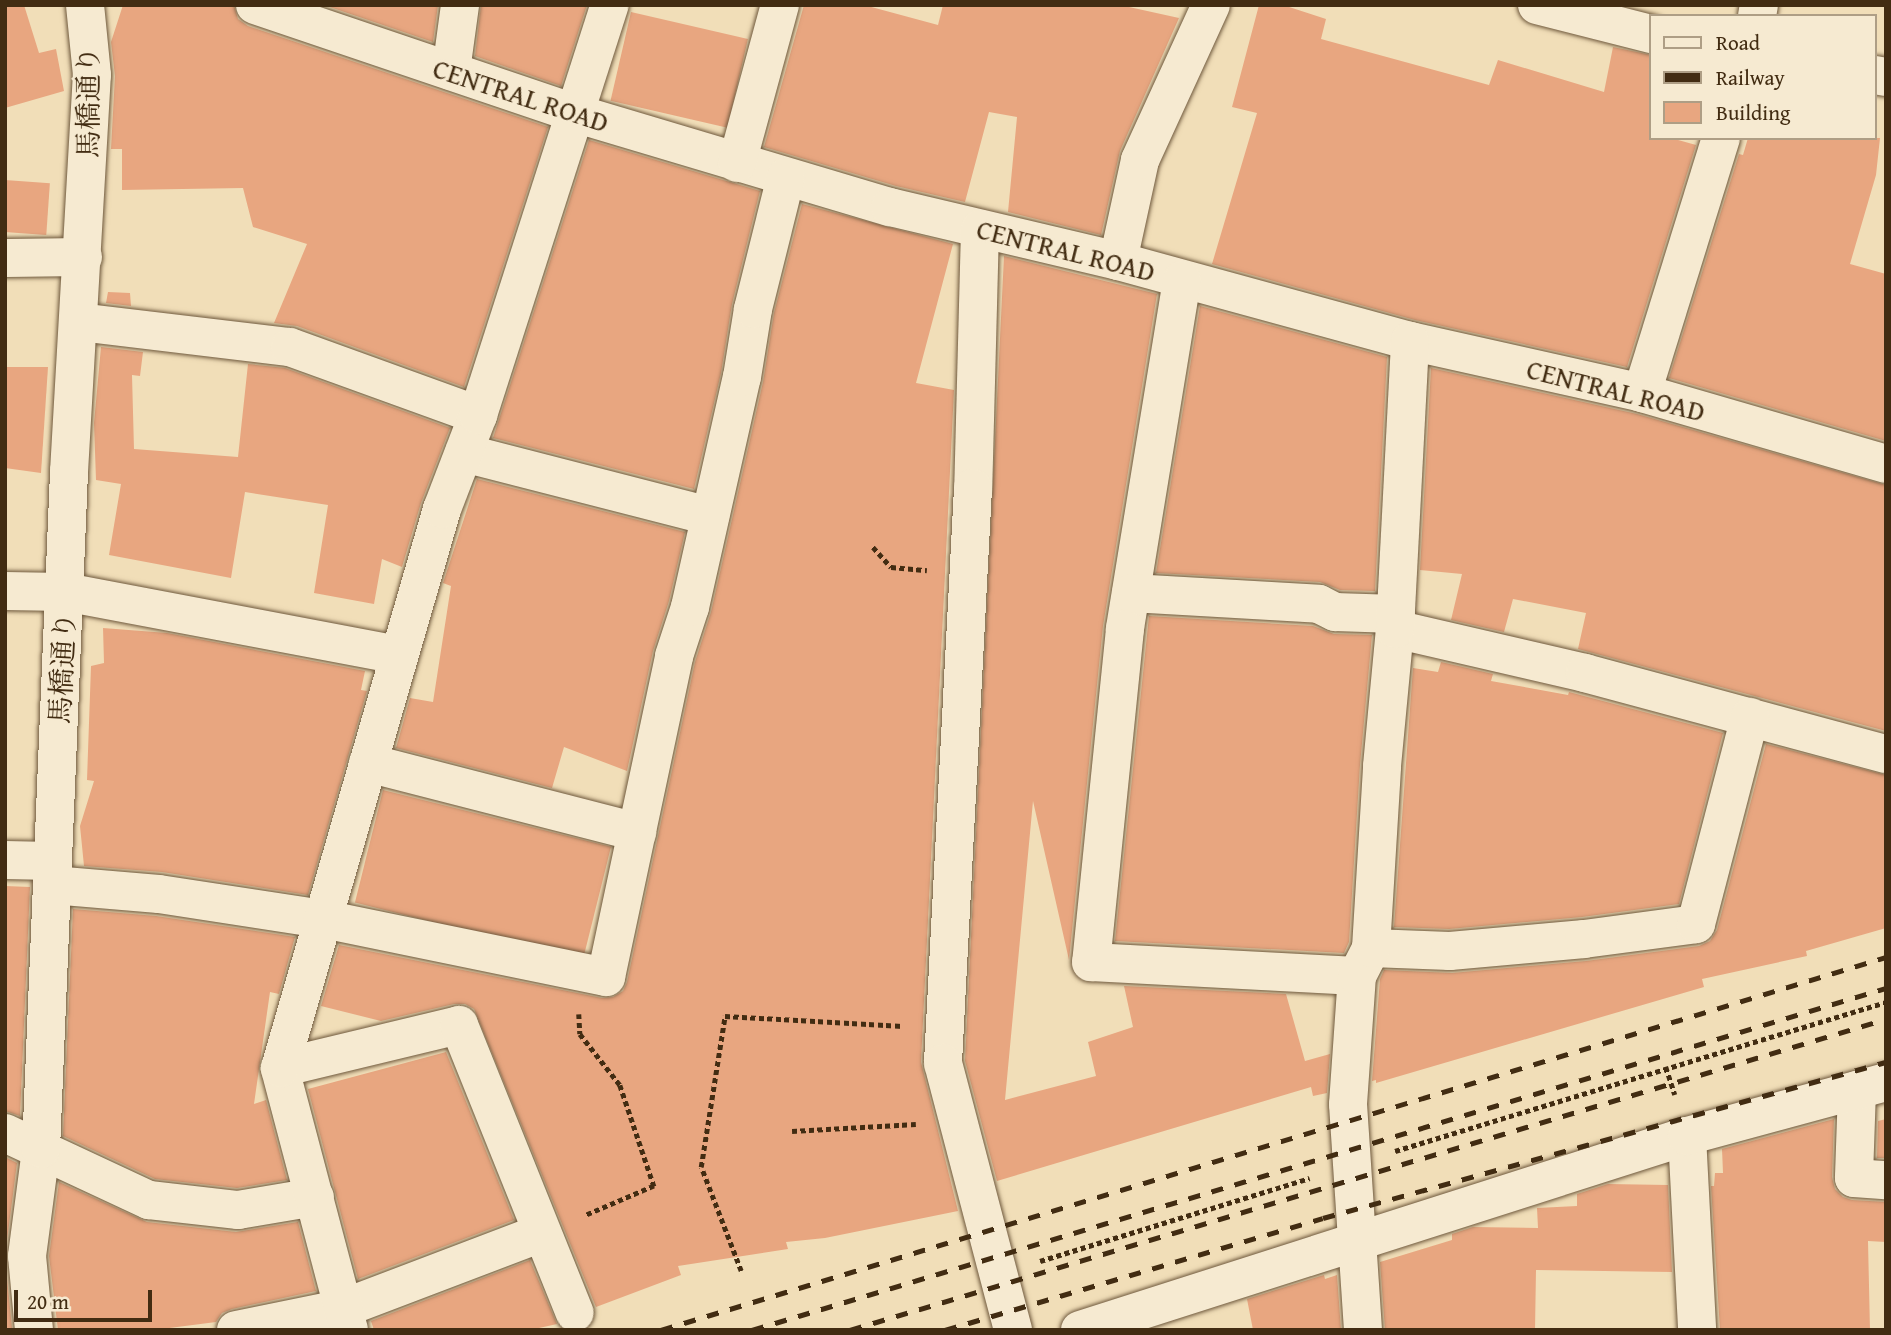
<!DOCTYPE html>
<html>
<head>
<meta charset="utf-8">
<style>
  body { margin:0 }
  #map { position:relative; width:1891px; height:1335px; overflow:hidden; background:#f1deb8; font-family:"Gentium Book Plus","Noto Serif JP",serif }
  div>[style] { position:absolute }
  .building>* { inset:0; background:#e8a680; transform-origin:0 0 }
  .path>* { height:4.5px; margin-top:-2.25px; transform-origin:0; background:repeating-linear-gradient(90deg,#422c12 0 5px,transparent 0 8.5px) }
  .roads { filter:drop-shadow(0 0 2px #6e583c) drop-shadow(0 0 2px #6e583c) }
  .minor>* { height:38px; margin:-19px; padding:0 19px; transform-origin:19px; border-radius:19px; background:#f6ead1 }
  .rail>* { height:5px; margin-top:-2.5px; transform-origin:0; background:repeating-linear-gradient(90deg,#422c12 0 12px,transparent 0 24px) }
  span { translate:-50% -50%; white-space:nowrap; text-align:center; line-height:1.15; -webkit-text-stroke:5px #f6ead1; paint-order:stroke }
  .street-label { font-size:28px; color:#422c12 }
  .frame { position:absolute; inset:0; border:7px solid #422c12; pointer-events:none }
  .legend { position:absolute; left:1649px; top:14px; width:228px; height:126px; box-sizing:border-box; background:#f6ead1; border:2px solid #ae9e85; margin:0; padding:9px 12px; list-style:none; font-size:21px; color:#422c12 }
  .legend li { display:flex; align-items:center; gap:14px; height:35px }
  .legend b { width:35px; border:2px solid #ae9e85 }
  .scale { position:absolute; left:14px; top:1290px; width:138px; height:32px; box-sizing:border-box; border:4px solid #422c12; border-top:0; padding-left:9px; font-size:21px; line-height:24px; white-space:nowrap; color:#422c12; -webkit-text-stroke:5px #f6ead1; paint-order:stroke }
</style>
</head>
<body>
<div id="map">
  <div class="building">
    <div style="clip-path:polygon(5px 5px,24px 5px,39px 53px,56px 49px,64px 91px,5px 108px)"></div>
    <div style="clip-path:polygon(123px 5px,234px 5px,238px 19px,248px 26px,548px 127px,464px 387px,297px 326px,274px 323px,307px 244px,253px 227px,243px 188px,122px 190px,122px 149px,111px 149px,115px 76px,111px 42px)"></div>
    <div style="clip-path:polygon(324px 5px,438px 5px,433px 42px)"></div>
    <div style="clip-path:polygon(481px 5px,587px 5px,561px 86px,475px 56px)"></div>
    <div style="clip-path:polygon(804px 5px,864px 5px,938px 25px,943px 5px,1120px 5px,1179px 18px,1120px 151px,1101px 235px,1008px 212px,1017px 117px,989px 112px,965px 202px,896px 186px,764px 147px)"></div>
    <div style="clip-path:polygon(1259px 5px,1283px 5px,1326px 19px,1321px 39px,1489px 85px,1498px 60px,1604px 92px,1613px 47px,1651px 55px,1651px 138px,1671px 138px,1696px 145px,1627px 367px,1415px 320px,1212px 264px,1257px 113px,1232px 107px)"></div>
    <div style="left:631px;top:12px;width:120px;height:91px;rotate:13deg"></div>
    <div style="clip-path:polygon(1748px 138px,1880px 138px,1876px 175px,1850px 264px,1886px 274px,1886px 441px,1669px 378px,1739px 154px,1743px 155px)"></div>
    <div style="clip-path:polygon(589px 140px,760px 191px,732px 304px,721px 373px,694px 489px,493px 438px)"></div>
    <div style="left:5px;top:180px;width:45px;height:52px;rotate:4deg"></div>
    <div style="clip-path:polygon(802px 204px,953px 244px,916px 383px,954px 390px,921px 1062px,958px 1211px,825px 1238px,786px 1242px,788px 1249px,678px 1266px,681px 1275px,596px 1307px,474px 1009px,465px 1004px,454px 1004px,381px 1021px,321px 1006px,339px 945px,602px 998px,613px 997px,623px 991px,627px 982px,695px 662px,711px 612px,763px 382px,774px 313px)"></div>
    <div style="clip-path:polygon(1004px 256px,1157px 294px,1103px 626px,1069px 960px,1033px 801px,1005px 1100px,1096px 1076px,1088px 1042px,1133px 1027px,1124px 986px,1286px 994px,1305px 1061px,1330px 1054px,1327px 1093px,1313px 1096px,1311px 1087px,997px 1181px,965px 1061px)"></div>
    <div style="clip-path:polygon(108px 292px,130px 293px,131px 306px,106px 303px)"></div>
    <div style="clip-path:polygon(1200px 306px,1387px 357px,1375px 591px,1340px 590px,1320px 582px,1156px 573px)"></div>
    <div style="clip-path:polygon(101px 347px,143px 352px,140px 376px,132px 375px,134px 449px,238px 457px,248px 364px,285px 368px,450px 428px,421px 503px,402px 567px,382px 559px,374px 604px,314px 593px,328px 505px,245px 492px,231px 578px,109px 555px,121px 484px,96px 480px,94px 423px)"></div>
    <div style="clip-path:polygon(5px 367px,48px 367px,41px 473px,5px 468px)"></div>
    <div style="clip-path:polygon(1431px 368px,1637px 414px,1886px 485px,1886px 731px,1578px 649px,1586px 613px,1513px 599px,1504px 632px,1451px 620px,1462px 574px,1420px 570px)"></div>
    <div style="clip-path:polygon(477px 479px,685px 532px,669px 601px,653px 651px,627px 771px,564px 747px,552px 788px,396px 748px,410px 698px,433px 702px,451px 586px,443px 583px)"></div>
    <div style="clip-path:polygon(1149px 616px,1313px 626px,1334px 634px,1372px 635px,1360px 765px,1349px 942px,1344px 953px,1115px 941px)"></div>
    <div style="clip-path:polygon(103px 628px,167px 633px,365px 671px,361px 690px,367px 691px,308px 895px,162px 872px,84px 866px,80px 826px,94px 781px,87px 780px,91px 666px,104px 663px)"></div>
    <div style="clip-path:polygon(1441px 662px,1493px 674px,1491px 681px,1568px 695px,1569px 692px,1723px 733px,1679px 904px,1582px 917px,1449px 929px,1394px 927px,1413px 668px,1438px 672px)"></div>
    <div style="clip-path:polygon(1766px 744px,1886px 775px,1886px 928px,1806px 951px,1807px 956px,1702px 979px,1704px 987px,1376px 1083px,1376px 1080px,1372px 1081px,1380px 979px,1384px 970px,1452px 973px,1586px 961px,1699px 946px,1710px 941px,1717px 930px)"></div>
    <div style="left:383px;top:790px;width:235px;height:116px;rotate:14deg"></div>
    <div style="clip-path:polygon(5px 886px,30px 887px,20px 1116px,5px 1111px)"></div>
    <div style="clip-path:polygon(73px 909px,156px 916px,295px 937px,279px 994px,270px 992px,254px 1104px,266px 1100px,287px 1180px,237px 1188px,155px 1179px,63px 1136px)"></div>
    <div style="clip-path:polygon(446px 1052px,514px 1220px,358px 1279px,308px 1089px)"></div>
    <div style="clip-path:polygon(1834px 1119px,1832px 1177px,1835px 1189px,1843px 1197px,1852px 1200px,1886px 1202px,1886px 1242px,1868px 1241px,1870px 1330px,1720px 1330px,1711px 1186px,1714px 1186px,1715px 1173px,1723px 1173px,1722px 1149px)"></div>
    <div style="clip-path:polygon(1886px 1119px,1886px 1158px,1877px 1158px,1878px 1121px)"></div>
    <div style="clip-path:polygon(5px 1157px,17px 1163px,5px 1256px)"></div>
    <div style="clip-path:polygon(59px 1182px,147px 1222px,236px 1232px,298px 1222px,316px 1291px,232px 1309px,222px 1313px,216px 1322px,154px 1330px,58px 1330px,49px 1256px)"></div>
    <div style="clip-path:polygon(1608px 1184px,1668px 1185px,1672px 1272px,1536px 1270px,1535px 1330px,1385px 1330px,1380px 1262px,1452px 1240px,1452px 1234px,1473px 1227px,1538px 1228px,1537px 1208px,1577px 1206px,1577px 1194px)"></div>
    <div style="clip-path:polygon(5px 1258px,12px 1328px,5px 1329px)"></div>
    <div style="clip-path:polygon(530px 1260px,557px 1324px,530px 1330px,374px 1330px,371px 1321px)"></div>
    <div style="clip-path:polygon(1324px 1275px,1325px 1279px,1337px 1275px,1341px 1330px,1253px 1330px,1247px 1299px)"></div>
  </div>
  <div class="path">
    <div style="left:873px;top:547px;width:27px;rotate:48deg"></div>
    <div style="left:891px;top:567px;width:36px;rotate:5deg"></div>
    <div style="left:579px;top:1014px;width:20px;rotate:87deg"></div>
    <div style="left:580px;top:1034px;width:65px;rotate:51.9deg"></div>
    <div style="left:620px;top:1085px;width:107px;rotate:71.4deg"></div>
    <div style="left:654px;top:1186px;width:76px;rotate:156.8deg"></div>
    <div style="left:1666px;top:1067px;width:29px;rotate:72deg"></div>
    <div style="left:792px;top:1131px;width:124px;rotate:-3.2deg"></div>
    <div style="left:1395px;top:1151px;width:513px;rotate:-16.88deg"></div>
    <div style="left:1040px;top:1261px;width:282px;rotate:-17.1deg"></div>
    <div style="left:741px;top:1271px;width:111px;rotate:-111deg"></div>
    <div style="left:701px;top:1167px;width:153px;rotate:-81deg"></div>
    <div style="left:725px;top:1016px;width:178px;rotate:3.2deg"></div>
  </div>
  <div class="roads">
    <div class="minor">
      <div style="left:255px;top:5px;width:337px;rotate:18.7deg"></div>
      <div style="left:574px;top:113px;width:330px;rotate:16.6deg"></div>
      <div style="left:890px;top:207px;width:234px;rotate:13.3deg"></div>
      <div style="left:1118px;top:261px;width:303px;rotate:15.3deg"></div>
      <div style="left:1410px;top:341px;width:238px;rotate:12.6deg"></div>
      <div style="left:1642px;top:393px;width:254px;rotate:16.2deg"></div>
      <div style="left:1537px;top:5px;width:118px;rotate:14.3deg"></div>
      <div style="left:1757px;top:16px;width:11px;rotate:-80deg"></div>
      <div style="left:451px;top:71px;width:67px;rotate:-82.2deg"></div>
      <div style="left:1875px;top:75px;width:11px;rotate:10deg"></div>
      <div style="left:737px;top:163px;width:164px;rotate:-74.8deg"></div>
      <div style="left:980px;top:229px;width:259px;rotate:91.5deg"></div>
      <div style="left:973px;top:488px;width:576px;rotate:92.99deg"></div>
      <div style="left:943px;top:1063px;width:276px;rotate:75.3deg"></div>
      <div style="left:5px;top:258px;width:78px;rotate:-0.7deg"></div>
      <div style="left:1118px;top:261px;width:103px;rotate:-77.7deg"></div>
      <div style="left:1140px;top:160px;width:170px;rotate:-65.4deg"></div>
      <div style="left:1182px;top:280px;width:354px;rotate:99.3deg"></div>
      <div style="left:1125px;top:629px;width:335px;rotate:95.8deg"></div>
      <div style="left:1091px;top:962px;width:266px;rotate:3deg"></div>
      <div style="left:79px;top:322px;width:212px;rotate:6.8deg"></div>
      <div style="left:290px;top:347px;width:200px;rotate:19.9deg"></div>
      <div style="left:1642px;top:393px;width:267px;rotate:-72.8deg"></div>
      <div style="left:464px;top:453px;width:254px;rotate:14.4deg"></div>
      <div style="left:5px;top:591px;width:60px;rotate:1deg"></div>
      <div style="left:65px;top:592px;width:340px;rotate:10.7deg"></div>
      <div style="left:1131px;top:593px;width:188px;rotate:3.3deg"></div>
      <div style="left:1319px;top:604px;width:18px;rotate:27deg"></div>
      <div style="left:1335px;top:612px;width:61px;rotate:1.9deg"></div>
      <div style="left:1395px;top:629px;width:195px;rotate:13deg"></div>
      <div style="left:1585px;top:673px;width:312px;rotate:15.1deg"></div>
      <div style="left:368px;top:763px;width:278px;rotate:14.4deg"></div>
      <div style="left:5px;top:860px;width:48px;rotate:1.2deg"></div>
      <div style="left:52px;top:885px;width:107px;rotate:4.8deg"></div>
      <div style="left:159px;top:894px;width:166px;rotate:8.7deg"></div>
      <div style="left:323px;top:919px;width:289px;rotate:11.6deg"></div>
      <div style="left:606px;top:977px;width:328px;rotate:-78deg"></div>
      <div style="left:674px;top:656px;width:52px;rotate:-71.9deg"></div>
      <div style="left:690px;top:607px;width:236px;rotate:-77.3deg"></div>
      <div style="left:742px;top:377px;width:69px;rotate:-80.8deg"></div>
      <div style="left:753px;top:309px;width:136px;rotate:-76deg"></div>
      <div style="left:1371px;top:948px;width:79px;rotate:2.2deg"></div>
      <div style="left:1450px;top:951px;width:135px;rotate:-5.1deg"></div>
      <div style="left:1584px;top:939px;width:113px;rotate:-7.6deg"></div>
      <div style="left:1696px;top:924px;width:214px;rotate:-75.4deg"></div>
      <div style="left:280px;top:1068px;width:184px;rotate:-13.5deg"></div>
      <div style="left:459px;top:1025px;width:310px;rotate:68.1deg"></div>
      <div style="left:1857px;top:1090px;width:88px;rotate:92deg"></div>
      <div style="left:1854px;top:1178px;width:32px;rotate:4deg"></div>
      <div style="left:5px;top:1133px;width:159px;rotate:25deg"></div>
      <div style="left:149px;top:1200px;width:90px;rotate:6.4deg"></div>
      <div style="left:238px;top:1210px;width:78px;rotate:-9.6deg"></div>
      <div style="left:1687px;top:1136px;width:194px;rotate:87deg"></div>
      <div style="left:34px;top:1330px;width:74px;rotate:-95.4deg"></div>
      <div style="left:27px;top:1256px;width:108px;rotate:-82.5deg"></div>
      <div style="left:41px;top:1149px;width:678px;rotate:-87.63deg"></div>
      <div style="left:69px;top:472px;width:398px;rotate:-86.7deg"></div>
      <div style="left:92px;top:75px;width:70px;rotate:-95.7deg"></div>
      <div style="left:236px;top:1330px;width:110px;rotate:-11.5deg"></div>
      <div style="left:344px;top:1308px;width:211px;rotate:-20.8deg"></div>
      <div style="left:349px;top:1330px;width:271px;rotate:-104.8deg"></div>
      <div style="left:280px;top:1068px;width:582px;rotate:-73.84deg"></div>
      <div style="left:442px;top:509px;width:101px;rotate:-69deg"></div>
      <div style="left:478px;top:415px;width:431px;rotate:-72.2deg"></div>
      <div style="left:1080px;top:1330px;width:637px;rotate:-17.72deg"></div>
      <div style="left:1687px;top:1136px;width:206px;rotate:-15.2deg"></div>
      <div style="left:1363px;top:1330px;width:226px;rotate:-93.8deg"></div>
      <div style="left:1348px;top:1104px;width:128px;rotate:-86deg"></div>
      <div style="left:1357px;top:976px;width:31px;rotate:-63deg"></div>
      <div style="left:1371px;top:948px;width:182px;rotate:-86.5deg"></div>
      <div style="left:1382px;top:766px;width:138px;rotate:-84.6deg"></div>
      <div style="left:1395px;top:629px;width:288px;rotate:-87deg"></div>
    </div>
  </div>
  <div class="rail">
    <div style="left:661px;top:1330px;width:1281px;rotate:-16.93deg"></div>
    <div style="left:752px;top:1330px;width:1184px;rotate:-16.78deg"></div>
    <div style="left:850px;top:1330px;width:1082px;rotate:-16.71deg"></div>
    <div style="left:945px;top:1330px;width:394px;rotate:-16.5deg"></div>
    <div style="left:1323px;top:1218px;width:584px;rotate:-15.49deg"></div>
  </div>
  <div class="street-label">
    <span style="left:521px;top:95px;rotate:18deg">CENTRAL ROAD</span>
    <span style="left:88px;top:102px;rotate:-90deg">馬橋通り</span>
    <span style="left:1066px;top:250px;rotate:14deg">CENTRAL ROAD</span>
    <span style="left:1616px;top:390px;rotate:14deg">CENTRAL ROAD</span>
    <span style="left:62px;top:668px;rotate:-87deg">馬橋通り</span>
  </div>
  <div class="frame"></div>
  <ul class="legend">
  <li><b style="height:9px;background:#f6ead1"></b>Road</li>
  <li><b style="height:9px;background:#422c12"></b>Railway</li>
  <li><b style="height:19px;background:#e8a680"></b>Building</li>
  </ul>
  <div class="scale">20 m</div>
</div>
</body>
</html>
